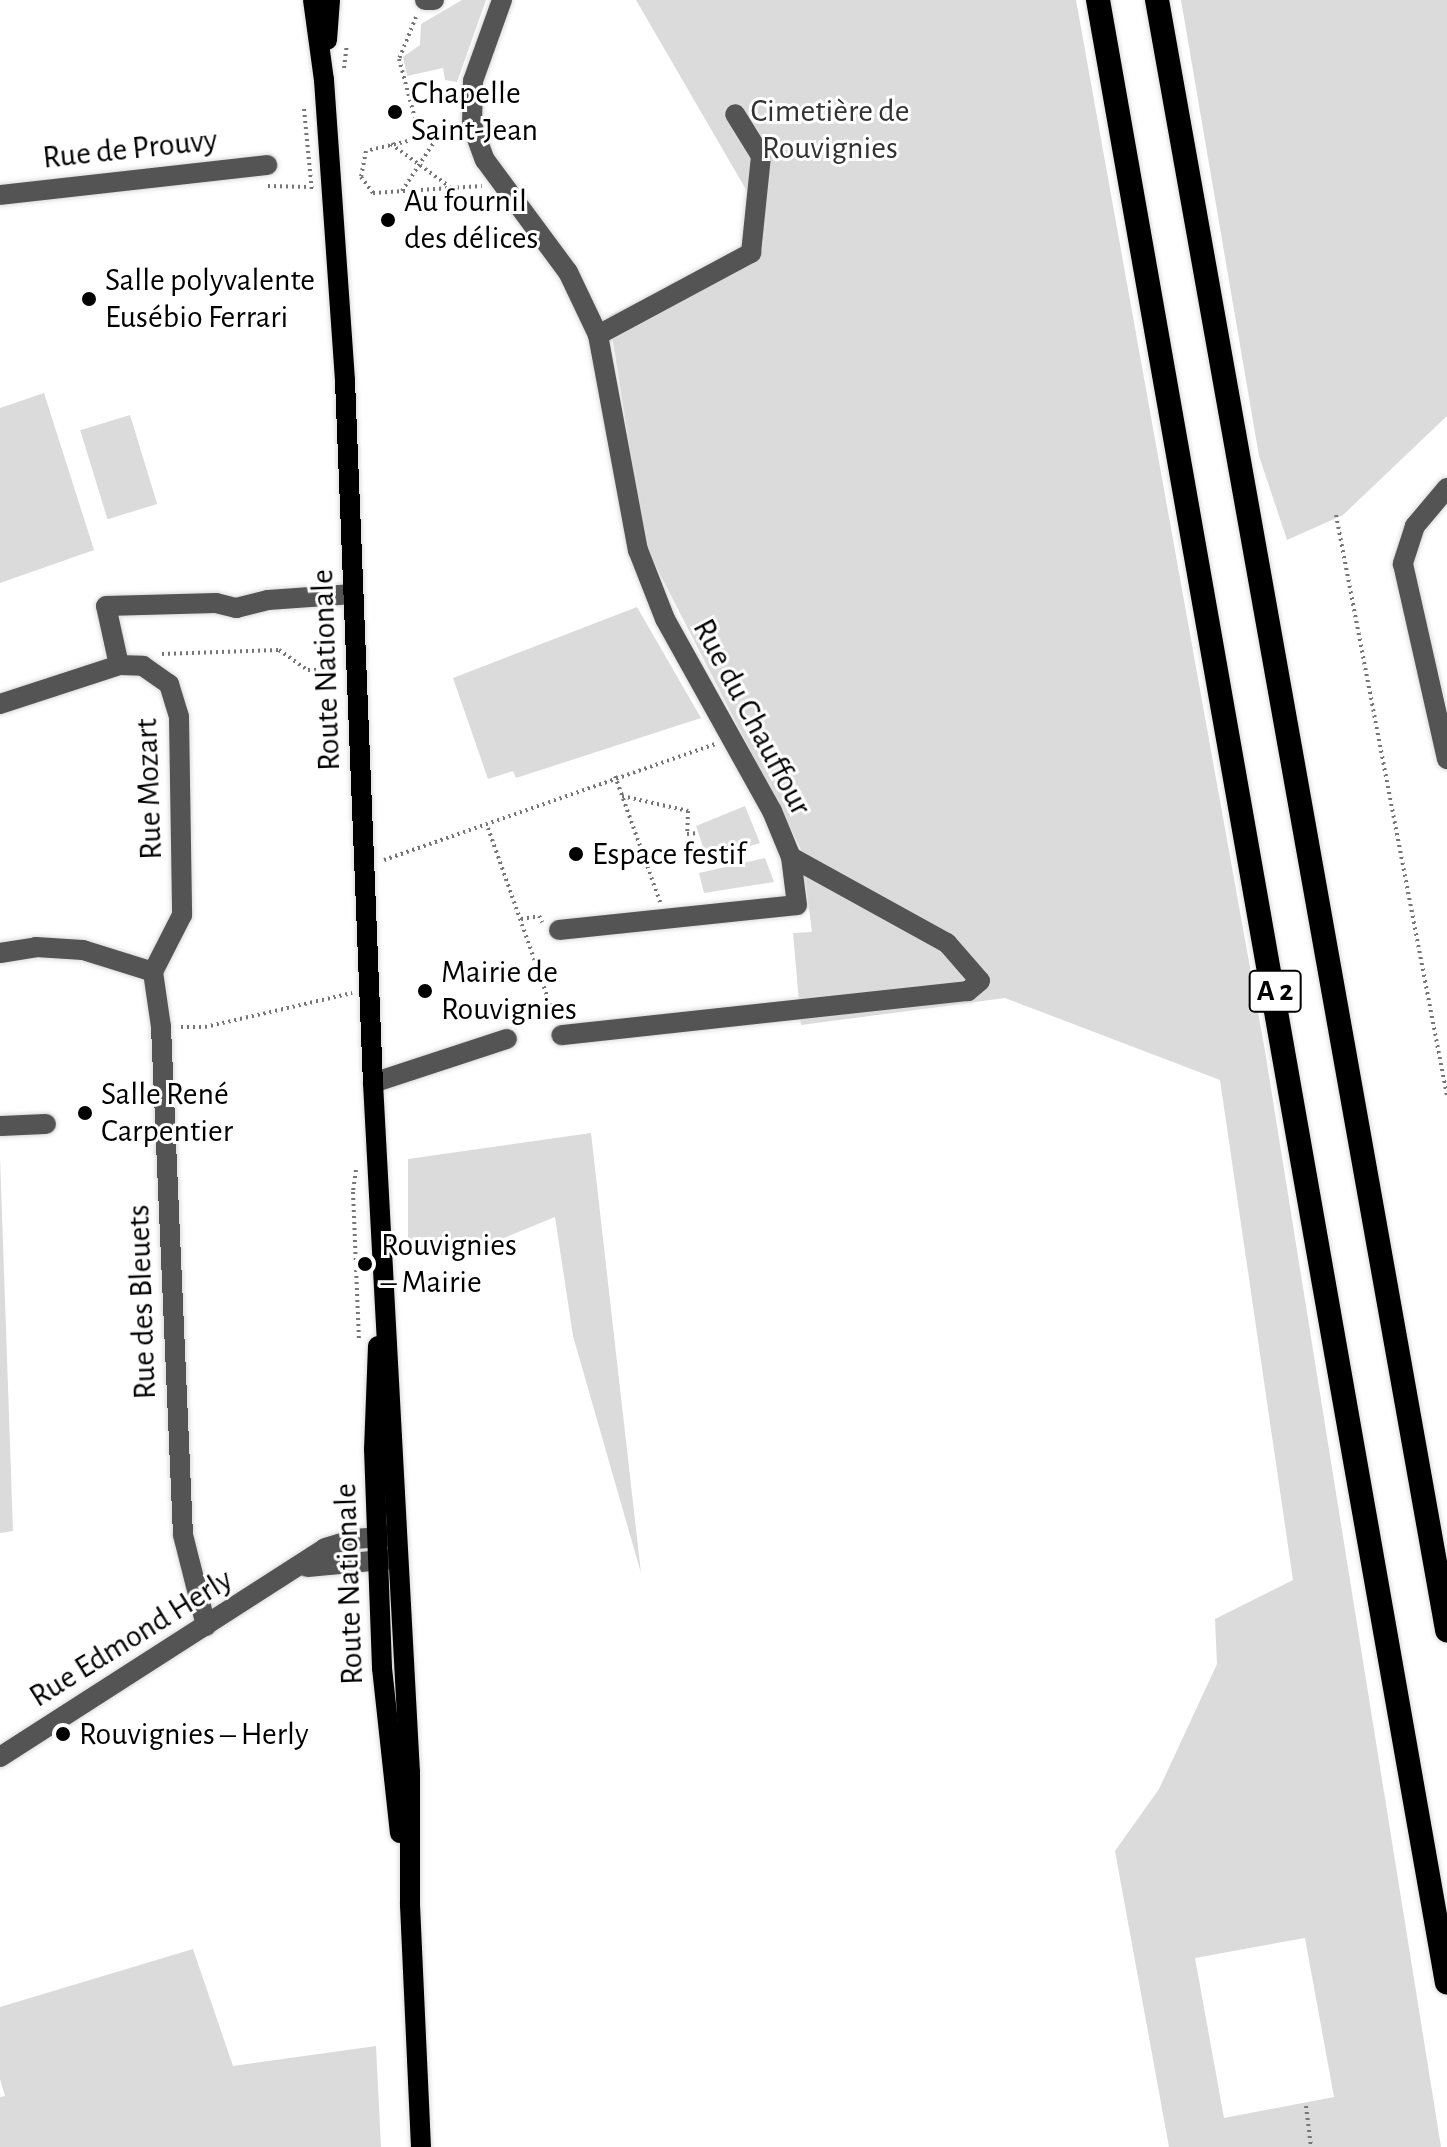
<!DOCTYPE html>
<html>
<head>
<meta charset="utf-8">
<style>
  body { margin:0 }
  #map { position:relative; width:1447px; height:2147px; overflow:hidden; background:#fff; font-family:"Alegreya Sans",sans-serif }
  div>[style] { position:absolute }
  .green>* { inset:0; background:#dbdbdb; transform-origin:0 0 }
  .path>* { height:4px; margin-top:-2px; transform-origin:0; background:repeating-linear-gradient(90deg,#767676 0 2px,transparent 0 6px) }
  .roads { filter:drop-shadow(0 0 2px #dbdbdb) drop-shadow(0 0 2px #dbdbdb) }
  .minor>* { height:20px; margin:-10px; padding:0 10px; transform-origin:10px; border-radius:10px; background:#545454 }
  .major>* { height:20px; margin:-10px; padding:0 10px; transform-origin:10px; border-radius:10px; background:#000 }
  .highway>* { height:24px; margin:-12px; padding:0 12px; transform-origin:12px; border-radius:12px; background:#000 }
  .dots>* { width:22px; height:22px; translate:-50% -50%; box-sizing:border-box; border:4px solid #fff; border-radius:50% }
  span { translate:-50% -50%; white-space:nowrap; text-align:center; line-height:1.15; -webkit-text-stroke:6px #fff; paint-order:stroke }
  .shield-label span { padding:2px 6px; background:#fff; border:2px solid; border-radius:6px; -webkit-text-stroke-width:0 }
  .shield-label { font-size:30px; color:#000; font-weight:700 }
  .poi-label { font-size:32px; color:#000 }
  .left { translate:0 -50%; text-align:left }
  .park-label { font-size:32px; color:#323232 }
  .street-label { font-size:32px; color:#000 }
</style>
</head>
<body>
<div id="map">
  <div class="green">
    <div style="clip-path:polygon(462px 0,486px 0,457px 82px,445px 80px,443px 68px,407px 76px,403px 57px,420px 45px,421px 24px)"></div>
    <div style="clip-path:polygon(evenodd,636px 0,1076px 0,1265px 1051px,1441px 2147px,1169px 2147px,1115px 1851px,1159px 1789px,1217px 1664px,1215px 1619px,1293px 1580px,1220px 1080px,1005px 998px,801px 1025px,793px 933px,812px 932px,801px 849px,645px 545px,609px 316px,741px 250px,748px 193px,636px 0,1305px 1938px,1334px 2097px,1224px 2118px,1195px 1958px,1305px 1938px)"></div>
    <div style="clip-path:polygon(1181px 0,1447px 0,1447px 416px,1343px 515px,1287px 540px,1259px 456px)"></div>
    <div style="clip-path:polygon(44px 393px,94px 550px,0 583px,0 408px)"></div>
    <div style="left:130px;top:415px;width:93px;height:52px;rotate:73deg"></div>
    <div style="clip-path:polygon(637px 607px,701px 718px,516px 778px,513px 771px,488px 779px,453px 678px)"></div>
    <div style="clip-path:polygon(745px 806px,760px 843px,707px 859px,696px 826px)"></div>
    <div style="clip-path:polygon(765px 858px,774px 882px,704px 893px,699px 873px)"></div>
    <div style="clip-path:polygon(591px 1133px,641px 1573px,573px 1336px,555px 1217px,455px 1258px,408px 1246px,408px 1159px)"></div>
    <div style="clip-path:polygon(0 1157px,13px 1531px,0 1533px)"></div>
    <div style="clip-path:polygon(193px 1949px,233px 2066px,376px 2046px,381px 2147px,0 2147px,0 2097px,5px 2096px,0 2079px,0 2007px)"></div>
  </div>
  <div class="path">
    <div style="left:416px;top:17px;width:45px;rotate:112deg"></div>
    <div style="left:399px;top:59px;width:81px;rotate:74.9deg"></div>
    <div style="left:344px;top:68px;width:23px;rotate:-83deg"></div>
    <div style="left:304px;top:109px;width:83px;rotate:84.5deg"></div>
    <div style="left:454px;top:130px;width:90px;rotate:166.6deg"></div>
    <div style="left:366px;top:151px;width:26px;rotate:101deg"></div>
    <div style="left:361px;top:177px;width:20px;rotate:53deg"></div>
    <div style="left:373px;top:193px;width:109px;rotate:-3.7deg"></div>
    <div style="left:391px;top:144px;width:77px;rotate:36deg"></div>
    <div style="left:268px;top:186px;width:41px;rotate:1.4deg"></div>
    <div style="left:402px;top:191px;width:69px;rotate:-56.8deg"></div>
    <div style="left:1336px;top:515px;width:592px;rotate:79.18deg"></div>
    <div style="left:162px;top:654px;width:117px;rotate:-2deg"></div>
    <div style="left:279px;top:650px;width:35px;rotate:35deg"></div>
    <div style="left:308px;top:670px;width:30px"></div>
    <div style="left:615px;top:776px;width:134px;rotate:70.3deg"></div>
    <div style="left:622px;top:796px;width:68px;rotate:12.8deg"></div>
    <div style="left:688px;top:811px;width:23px;rotate:92deg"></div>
    <div style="left:687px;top:834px;width:11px;rotate:-5deg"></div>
    <div style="left:488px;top:828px;width:201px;rotate:70.6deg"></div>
    <div style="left:384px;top:860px;width:351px;rotate:-19.3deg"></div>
    <div style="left:521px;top:919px;width:18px;rotate:-9deg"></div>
    <div style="left:539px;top:916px;width:7px;rotate:63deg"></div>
    <div style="left:181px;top:1027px;width:24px"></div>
    <div style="left:205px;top:1027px;width:151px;rotate:-13deg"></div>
    <div style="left:356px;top:1170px;width:22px;rotate:98deg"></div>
    <div style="left:353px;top:1192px;width:149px;rotate:87.7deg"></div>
    <div style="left:1306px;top:2106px;width:41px;rotate:83deg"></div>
  </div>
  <div class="roads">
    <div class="minor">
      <div style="left:425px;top:0;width:9px"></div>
      <div style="left:502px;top:0;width:86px;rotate:109.7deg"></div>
      <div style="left:473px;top:81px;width:44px;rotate:91.3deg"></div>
      <div style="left:472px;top:125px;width:37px;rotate:70deg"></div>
      <div style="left:485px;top:160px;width:139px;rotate:53.5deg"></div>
      <div style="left:568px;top:272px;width:70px;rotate:64.5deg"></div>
      <div style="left:598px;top:335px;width:219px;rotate:79.5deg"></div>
      <div style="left:638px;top:550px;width:74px;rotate:68.6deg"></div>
      <div style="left:665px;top:619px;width:220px;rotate:60.9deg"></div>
      <div style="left:772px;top:811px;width:50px;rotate:67.6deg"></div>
      <div style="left:791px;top:857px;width:178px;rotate:28.9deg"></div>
      <div style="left:947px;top:943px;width:50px;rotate:49deg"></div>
      <div style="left:980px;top:981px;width:16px;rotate:140deg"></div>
      <div style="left:968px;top:991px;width:409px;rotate:173.8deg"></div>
      <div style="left:0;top:195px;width:269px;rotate:-6.4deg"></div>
      <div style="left:598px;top:335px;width:174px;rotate:-28.2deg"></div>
      <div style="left:751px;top:253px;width:98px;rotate:-84.1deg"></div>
      <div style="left:761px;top:156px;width:49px;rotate:-121.8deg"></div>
      <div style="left:1447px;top:488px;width:50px;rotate:130.1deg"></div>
      <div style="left:1415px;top:526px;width:40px;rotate:108deg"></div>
      <div style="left:1403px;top:564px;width:200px;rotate:77.3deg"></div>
      <div style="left:119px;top:665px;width:60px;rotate:-102.4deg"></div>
      <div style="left:106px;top:606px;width:110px;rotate:-1.6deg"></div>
      <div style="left:216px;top:603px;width:21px;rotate:14deg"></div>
      <div style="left:236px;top:608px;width:33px;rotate:-14deg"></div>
      <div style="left:268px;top:600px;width:85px;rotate:-4deg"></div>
      <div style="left:0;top:704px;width:125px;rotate:-18.1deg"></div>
      <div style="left:119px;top:665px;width:24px;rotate:2deg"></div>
      <div style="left:143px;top:666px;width:32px;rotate:35deg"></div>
      <div style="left:169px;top:684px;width:34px;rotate:73deg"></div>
      <div style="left:179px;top:717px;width:198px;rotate:89.1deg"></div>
      <div style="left:182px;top:915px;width:64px;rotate:117deg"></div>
      <div style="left:559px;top:930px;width:239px;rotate:-6deg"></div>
      <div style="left:797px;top:905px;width:48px;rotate:-97.1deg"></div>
      <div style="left:0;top:953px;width:36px;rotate:-9deg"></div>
      <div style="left:36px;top:947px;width:47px;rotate:3.7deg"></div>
      <div style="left:83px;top:950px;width:73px;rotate:17.4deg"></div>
      <div style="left:153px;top:972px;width:56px;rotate:81.7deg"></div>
      <div style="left:161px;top:1027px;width:508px;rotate:87.52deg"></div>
      <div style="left:183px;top:1535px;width:94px;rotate:75.8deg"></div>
      <div style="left:373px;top:1083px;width:141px;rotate:-18.2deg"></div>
      <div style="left:0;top:1126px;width:46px;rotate:-2.5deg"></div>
      <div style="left:307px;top:1567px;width:87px;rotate:-5.3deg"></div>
      <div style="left:0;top:1757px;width:386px;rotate:-32.7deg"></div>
      <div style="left:325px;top:1548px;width:30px;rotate:-17deg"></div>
      <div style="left:354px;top:1539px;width:41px;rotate:-4.2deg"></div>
    </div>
    <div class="major">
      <div style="left:313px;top:0;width:81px;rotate:82.2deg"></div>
      <div style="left:324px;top:80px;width:302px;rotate:86deg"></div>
      <div style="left:345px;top:381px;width:703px;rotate:87.72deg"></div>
      <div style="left:373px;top:1083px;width:690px;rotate:86.93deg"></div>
      <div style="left:410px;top:1772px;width:133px;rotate:90deg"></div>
      <div style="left:410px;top:1905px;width:242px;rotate:87.4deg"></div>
      <div style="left:327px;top:40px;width:40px;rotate:-85.7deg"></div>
      <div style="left:378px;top:1346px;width:103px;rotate:92.2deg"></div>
      <div style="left:374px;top:1449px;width:219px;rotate:87.9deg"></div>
      <div style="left:382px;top:1668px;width:166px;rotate:83.8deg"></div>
    </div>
    <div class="highway">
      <div style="left:1098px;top:0;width:2013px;rotate:80.02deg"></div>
      <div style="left:1157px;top:0;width:1656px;rotate:79.91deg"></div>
    </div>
  </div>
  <div class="dots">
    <div style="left:395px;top:112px;background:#000"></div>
    <div style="left:388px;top:220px;background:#000"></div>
    <div style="left:89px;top:299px;background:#000"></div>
    <div style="left:576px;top:854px;background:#000"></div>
    <div style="left:425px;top:991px;background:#000"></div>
    <div style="left:85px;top:1113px;background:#000"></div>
    <div style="left:365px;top:1264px;background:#000"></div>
    <div style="left:63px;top:1734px;background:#000"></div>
  </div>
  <div class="shield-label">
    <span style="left:1275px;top:991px">A 2</span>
  </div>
  <div class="poi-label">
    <span class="left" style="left:411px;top:112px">Chapelle<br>Saint-Jean</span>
    <span class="left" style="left:404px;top:220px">Au fournil<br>des délices</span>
    <span class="left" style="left:105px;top:299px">Salle polyvalente<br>Eusébio Ferrari</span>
    <span class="left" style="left:592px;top:854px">Espace festif</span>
    <span class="left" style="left:441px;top:991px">Mairie de<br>Rouvignies</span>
    <span class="left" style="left:101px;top:1113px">Salle René<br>Carpentier</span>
    <span class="left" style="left:381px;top:1264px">Rouvignies<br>– Mairie</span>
    <span class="left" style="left:79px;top:1734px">Rouvignies – Herly</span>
  </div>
  <div class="park-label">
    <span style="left:830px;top:130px">Cimetière de<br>Rouvignies</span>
  </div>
  <div class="street-label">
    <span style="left:130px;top:149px;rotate:-6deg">Rue de Prouvy</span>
    <span style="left:326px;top:670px;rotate:-92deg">Route Nationale</span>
    <span style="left:752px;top:717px;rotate:62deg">Rue du Chauffour</span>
    <span style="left:149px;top:789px;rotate:-92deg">Rue Mozart</span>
    <span style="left:142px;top:1302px;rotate:-92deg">Rue des Bleuets</span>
    <span style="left:349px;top:1584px;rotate:-92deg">Route Nationale</span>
    <span style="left:131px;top:1638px;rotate:-32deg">Rue Edmond Herly</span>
  </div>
</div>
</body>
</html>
